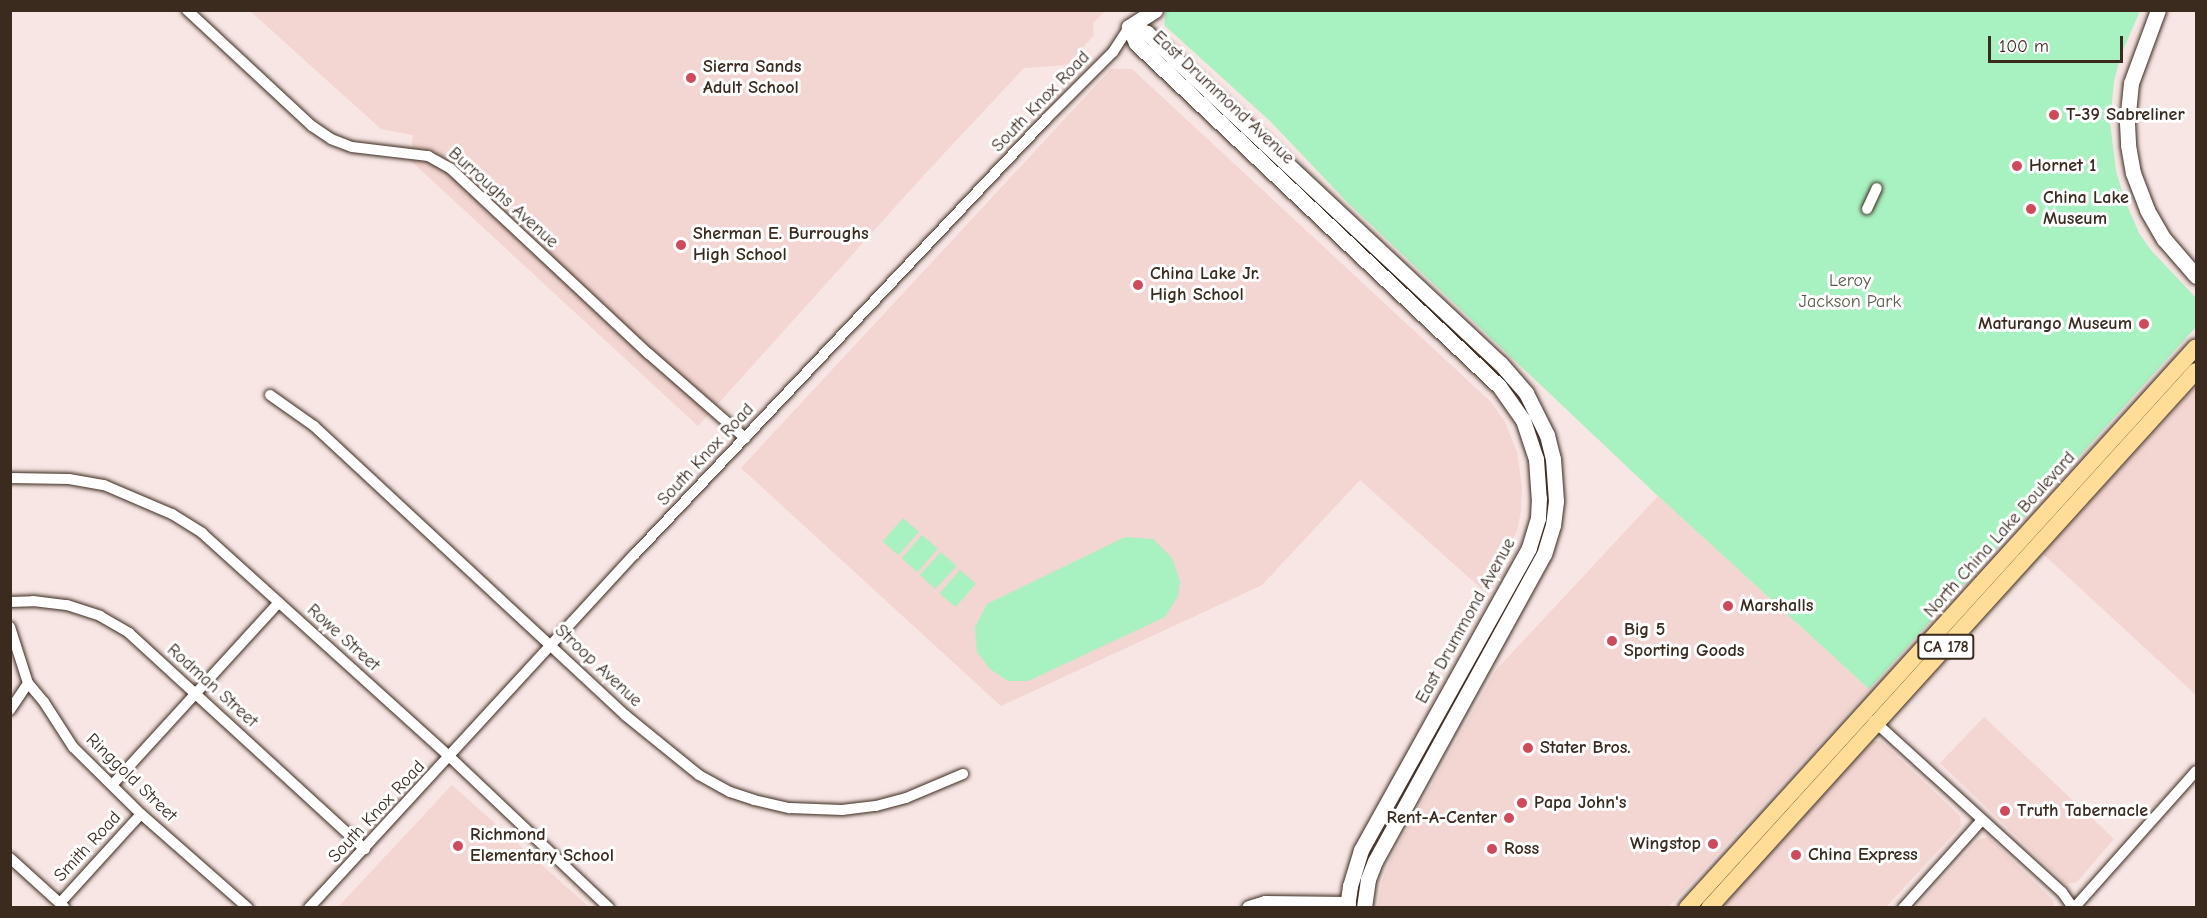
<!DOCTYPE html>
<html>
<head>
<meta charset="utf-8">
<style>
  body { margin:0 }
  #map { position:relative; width:2207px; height:918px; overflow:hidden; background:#f8e6e4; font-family:"Comic Neue",sans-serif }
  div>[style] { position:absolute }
  .built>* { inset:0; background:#f3d5d1 }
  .green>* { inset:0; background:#a8f1c0; transform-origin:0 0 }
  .roads { filter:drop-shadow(0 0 2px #3b2a1e) drop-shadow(0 0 2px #3b2a1e) }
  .street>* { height:10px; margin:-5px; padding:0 5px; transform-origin:5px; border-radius:5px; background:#fff }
  .secondary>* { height:15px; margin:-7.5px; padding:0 7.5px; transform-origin:7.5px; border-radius:7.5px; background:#fff }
  .primary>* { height:16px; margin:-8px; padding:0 8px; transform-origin:8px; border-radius:8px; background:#ffdd96 }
  .dots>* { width:16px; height:16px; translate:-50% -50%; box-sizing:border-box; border:3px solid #fff; border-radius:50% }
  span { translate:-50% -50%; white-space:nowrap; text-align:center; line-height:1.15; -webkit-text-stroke:6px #fff; paint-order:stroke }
  .shield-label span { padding:2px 4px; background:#fff; border:2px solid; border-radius:4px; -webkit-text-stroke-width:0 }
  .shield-label { font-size:16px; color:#3b2a1e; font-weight:700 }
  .poi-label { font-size:18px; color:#3b2a1e; font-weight:700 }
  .left { translate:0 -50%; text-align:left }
  .right { translate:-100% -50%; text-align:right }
  .street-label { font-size:18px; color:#3b2a1e }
  .park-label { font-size:18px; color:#565c46 }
  .frame { position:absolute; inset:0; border:12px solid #3b2a1e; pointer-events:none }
  .scale { position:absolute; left:1988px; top:36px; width:135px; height:27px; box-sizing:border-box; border:3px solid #3b2a1e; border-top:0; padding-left:8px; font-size:18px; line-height:21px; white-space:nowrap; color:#3b2a1e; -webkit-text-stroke:4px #fff; paint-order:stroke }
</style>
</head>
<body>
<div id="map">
  <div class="built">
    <div style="clip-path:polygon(250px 11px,1105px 11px,1093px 23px,1094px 35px,1067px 65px,1024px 68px,923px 176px,698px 426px,410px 160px,413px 135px,381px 129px)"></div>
    <div style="clip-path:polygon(1111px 69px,1132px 69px,1491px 402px,1505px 422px,1517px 452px,1522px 488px,1521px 511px,1517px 531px,1486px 593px,1360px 480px,1262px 585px,1001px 706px,741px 468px)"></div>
    <div style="clip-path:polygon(2196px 386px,2196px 695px,2043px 554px)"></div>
    <div style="clip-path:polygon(1658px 496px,1869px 689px,1669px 907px,1377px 908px,1383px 878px,1392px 856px,1496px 670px)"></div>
    <div style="clip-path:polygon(1984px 717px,2114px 839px,2077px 882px,2066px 884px,1940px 763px)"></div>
    <div style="clip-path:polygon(1873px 741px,1881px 741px,1960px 816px,1961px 826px,1886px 907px,1722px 907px)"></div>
    <div style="clip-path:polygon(452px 785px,589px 907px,338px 907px)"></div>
    <div style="clip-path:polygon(1988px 837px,2053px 900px,2054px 907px,1917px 907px,1978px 840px)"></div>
  </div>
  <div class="green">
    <div style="clip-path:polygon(1166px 10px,2140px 11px,2121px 55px,2114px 81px,2110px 122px,2116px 171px,2124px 198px,2139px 233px,2150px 249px,2196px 298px,2196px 327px,1869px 689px,1658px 496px,1347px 202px,1270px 121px,1164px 25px)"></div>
    <div style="left:903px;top:518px;width:21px;height:31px;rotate:41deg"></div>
    <div style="left:922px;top:535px;width:21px;height:31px;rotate:41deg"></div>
    <div style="clip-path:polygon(1125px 537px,1153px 539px,1172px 558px,1180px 582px,1178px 596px,1165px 617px,1028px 681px,1008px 681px,990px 669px,977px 652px,975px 627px,987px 604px)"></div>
    <div style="left:941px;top:552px;width:21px;height:31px;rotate:43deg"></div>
    <div style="left:960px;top:570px;width:21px;height:31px;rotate:41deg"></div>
  </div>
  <div class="roads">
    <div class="street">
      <div style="left:187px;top:10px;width:171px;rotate:42.9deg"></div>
      <div style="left:312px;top:126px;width:23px;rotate:34deg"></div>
      <div style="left:331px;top:139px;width:22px;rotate:21deg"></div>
      <div style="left:352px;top:147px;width:77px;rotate:6.8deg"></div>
      <div style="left:428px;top:156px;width:26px;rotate:29deg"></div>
      <div style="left:451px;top:169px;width:271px;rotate:43.1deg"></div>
      <div style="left:649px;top:354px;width:128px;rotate:41.2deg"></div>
      <div style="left:1867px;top:209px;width:23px;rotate:-65deg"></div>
      <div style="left:270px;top:395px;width:54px;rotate:35.2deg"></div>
      <div style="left:314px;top:426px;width:425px;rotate:42.9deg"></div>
      <div style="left:625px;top:715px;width:95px;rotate:39deg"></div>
      <div style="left:699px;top:775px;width:35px;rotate:29deg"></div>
      <div style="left:730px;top:792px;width:25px;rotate:18deg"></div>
      <div style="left:754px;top:800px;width:37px;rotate:13deg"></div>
      <div style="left:790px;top:808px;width:52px;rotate:2.2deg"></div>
      <div style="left:842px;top:810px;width:34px;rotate:-7deg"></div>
      <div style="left:876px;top:806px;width:31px;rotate:-15deg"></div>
      <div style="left:906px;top:798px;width:62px;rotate:-22.8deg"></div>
      <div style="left:10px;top:478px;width:59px;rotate:1deg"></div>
      <div style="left:69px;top:479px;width:36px;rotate:10deg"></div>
      <div style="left:104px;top:485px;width:74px;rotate:23.1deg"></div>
      <div style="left:172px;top:514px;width:36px;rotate:32deg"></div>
      <div style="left:202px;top:533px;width:334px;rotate:42.1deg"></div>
      <div style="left:450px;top:757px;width:219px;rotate:43.5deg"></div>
      <div style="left:10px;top:602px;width:23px;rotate:-2deg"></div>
      <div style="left:33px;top:601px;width:34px;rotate:7deg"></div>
      <div style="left:67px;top:605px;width:35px;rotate:18deg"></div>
      <div style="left:100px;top:616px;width:34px;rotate:30deg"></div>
      <div style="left:129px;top:633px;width:320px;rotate:42.5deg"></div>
      <div style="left:10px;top:627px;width:59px;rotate:72.2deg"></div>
      <div style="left:28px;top:683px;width:25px;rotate:50deg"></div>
      <div style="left:44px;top:702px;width:54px;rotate:57.2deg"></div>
      <div style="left:73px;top:747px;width:95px;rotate:44.6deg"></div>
      <div style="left:141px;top:814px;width:142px;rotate:41.3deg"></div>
      <div style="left:10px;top:710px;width:32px;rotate:-56deg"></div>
      <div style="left:1874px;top:721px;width:254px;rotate:42.3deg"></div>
      <div style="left:2062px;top:892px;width:19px;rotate:55deg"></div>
      <div style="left:113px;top:784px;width:246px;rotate:-47.6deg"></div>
      <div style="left:10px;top:858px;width:73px;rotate:42.2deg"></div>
      <div style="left:60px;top:903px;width:120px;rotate:-47.7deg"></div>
      <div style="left:309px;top:908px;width:481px;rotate:-47.4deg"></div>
      <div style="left:635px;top:554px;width:598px;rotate:-46.62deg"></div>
      <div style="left:1046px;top:119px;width:95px;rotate:-45deg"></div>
      <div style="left:1113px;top:52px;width:30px;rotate:-57deg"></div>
      <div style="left:1903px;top:908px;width:118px;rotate:-48.1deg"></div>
      <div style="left:2074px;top:908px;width:183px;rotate:-48.3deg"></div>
    </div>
    <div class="secondary">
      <div style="left:2158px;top:10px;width:78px;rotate:110.3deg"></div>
      <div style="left:2131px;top:83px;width:40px;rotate:95.7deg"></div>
      <div style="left:2127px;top:123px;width:22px;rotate:87deg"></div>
      <div style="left:2128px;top:145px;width:28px;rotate:80deg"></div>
      <div style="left:2133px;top:173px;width:40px;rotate:69deg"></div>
      <div style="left:2147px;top:210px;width:34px;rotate:60deg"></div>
      <div style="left:2164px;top:239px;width:49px;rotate:49.1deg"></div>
      <div style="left:1129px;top:27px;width:19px;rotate:18deg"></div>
      <div style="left:1147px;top:33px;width:483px;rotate:43.1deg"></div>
      <div style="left:1500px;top:363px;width:40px;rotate:49deg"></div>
      <div style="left:1526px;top:393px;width:47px;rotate:63.4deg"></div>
      <div style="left:1547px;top:435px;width:25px;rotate:76deg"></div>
      <div style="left:1553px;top:459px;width:42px;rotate:85.9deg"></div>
      <div style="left:1556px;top:501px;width:24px;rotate:97deg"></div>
      <div style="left:1553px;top:525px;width:30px;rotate:107deg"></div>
      <div style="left:1544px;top:554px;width:350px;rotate:118.8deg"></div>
      <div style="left:1375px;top:861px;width:19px;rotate:111deg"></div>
      <div style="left:1368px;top:879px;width:29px;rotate:98deg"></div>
      <div style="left:1129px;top:27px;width:17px;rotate:66deg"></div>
      <div style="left:1136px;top:43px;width:499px;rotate:43.4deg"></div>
      <div style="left:1499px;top:386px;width:42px;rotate:54.8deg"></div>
      <div style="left:1523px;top:420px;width:41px;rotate:71.6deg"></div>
      <div style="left:1536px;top:459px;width:39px;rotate:86deg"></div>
      <div style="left:1539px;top:498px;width:20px;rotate:93deg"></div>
      <div style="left:1538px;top:518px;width:31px;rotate:107deg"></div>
      <div style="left:1529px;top:548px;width:346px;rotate:119.1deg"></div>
      <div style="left:1361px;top:850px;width:38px;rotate:107deg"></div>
      <div style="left:1350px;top:886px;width:22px;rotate:98deg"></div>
      <div style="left:1129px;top:27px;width:31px;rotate:-33deg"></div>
      <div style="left:1249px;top:908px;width:17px;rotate:-17deg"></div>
      <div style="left:1265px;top:903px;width:83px;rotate:0.7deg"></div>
    </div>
    <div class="primary">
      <div style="left:1687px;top:908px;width:757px;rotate:-47.78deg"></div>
      <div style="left:1709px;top:908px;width:725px;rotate:-47.8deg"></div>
    </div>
  </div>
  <div class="dots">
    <div style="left:691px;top:78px;background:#d1495b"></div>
    <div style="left:2054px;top:115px;background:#d1495b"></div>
    <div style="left:2017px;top:166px;background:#d1495b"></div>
    <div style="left:2031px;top:209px;background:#d1495b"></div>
    <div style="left:681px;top:245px;background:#d1495b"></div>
    <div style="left:1138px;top:285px;background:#d1495b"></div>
    <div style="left:2144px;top:324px;background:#d1495b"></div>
    <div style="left:1728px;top:606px;background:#d1495b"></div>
    <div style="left:1612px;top:641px;background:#d1495b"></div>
    <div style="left:1528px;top:748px;background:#d1495b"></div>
    <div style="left:1522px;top:803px;background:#d1495b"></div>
    <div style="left:2005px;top:811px;background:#d1495b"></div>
    <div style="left:1509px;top:818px;background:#d1495b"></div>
    <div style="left:1713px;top:844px;background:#d1495b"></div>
    <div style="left:458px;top:846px;background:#d1495b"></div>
    <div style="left:1492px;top:849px;background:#d1495b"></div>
    <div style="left:1796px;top:855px;background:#d1495b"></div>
  </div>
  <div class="shield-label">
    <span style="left:1946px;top:647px">CA 178</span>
  </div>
  <div class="poi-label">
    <span class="left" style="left:703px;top:78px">Sierra Sands<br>Adult School</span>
    <span class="left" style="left:2066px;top:115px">T-39 Sabreliner</span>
    <span class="left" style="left:2029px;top:166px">Hornet 1</span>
    <span class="left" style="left:2043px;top:209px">China Lake<br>Museum</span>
    <span class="left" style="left:693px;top:245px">Sherman E. Burroughs<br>High School</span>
    <span class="left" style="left:1150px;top:285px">China Lake Jr.<br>High School</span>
    <span class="right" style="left:2132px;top:324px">Maturango Museum</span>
    <span class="left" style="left:1740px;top:606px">Marshalls</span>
    <span class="left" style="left:1624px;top:641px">Big 5<br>Sporting Goods</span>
    <span class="left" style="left:1540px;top:748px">Stater Bros.</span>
    <span class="left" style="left:1534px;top:803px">Papa John's</span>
    <span class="left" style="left:2017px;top:811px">Truth Tabernacle</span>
    <span class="right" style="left:1497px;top:818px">Rent-A-Center</span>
    <span class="left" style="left:470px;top:846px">Richmond<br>Elementary School</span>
    <span class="right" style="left:1701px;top:844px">Wingstop</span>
    <span class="left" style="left:1504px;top:849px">Ross</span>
    <span class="left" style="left:1808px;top:855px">China Express</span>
  </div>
  <div class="street-label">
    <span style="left:1223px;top:98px;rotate:43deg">East Drummond Avenue</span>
    <span style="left:1041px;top:102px;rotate:-46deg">South Knox Road</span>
    <span style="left:503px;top:198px;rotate:42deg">Burroughs Avenue</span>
    <span style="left:706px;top:455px;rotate:-47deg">South Knox Road</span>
    <span style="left:2000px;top:535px;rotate:-48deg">North China Lake Boulevard</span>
    <span style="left:1466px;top:621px;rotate:-61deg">East Drummond Avenue</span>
    <span style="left:343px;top:638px;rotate:42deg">Rowe Street</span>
    <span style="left:598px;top:666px;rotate:43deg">Stroop Avenue</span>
    <span style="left:212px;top:686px;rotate:42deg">Rodman Street</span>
    <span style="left:131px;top:778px;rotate:44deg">Ringgold Street</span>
    <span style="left:377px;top:812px;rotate:-47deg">South Knox Road</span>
    <span style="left:88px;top:847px;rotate:-47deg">Smith Road</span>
  </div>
  <div class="park-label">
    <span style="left:1850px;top:292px">Leroy<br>Jackson Park</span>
  </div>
  <div class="frame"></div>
  <div class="scale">100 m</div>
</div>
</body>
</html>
